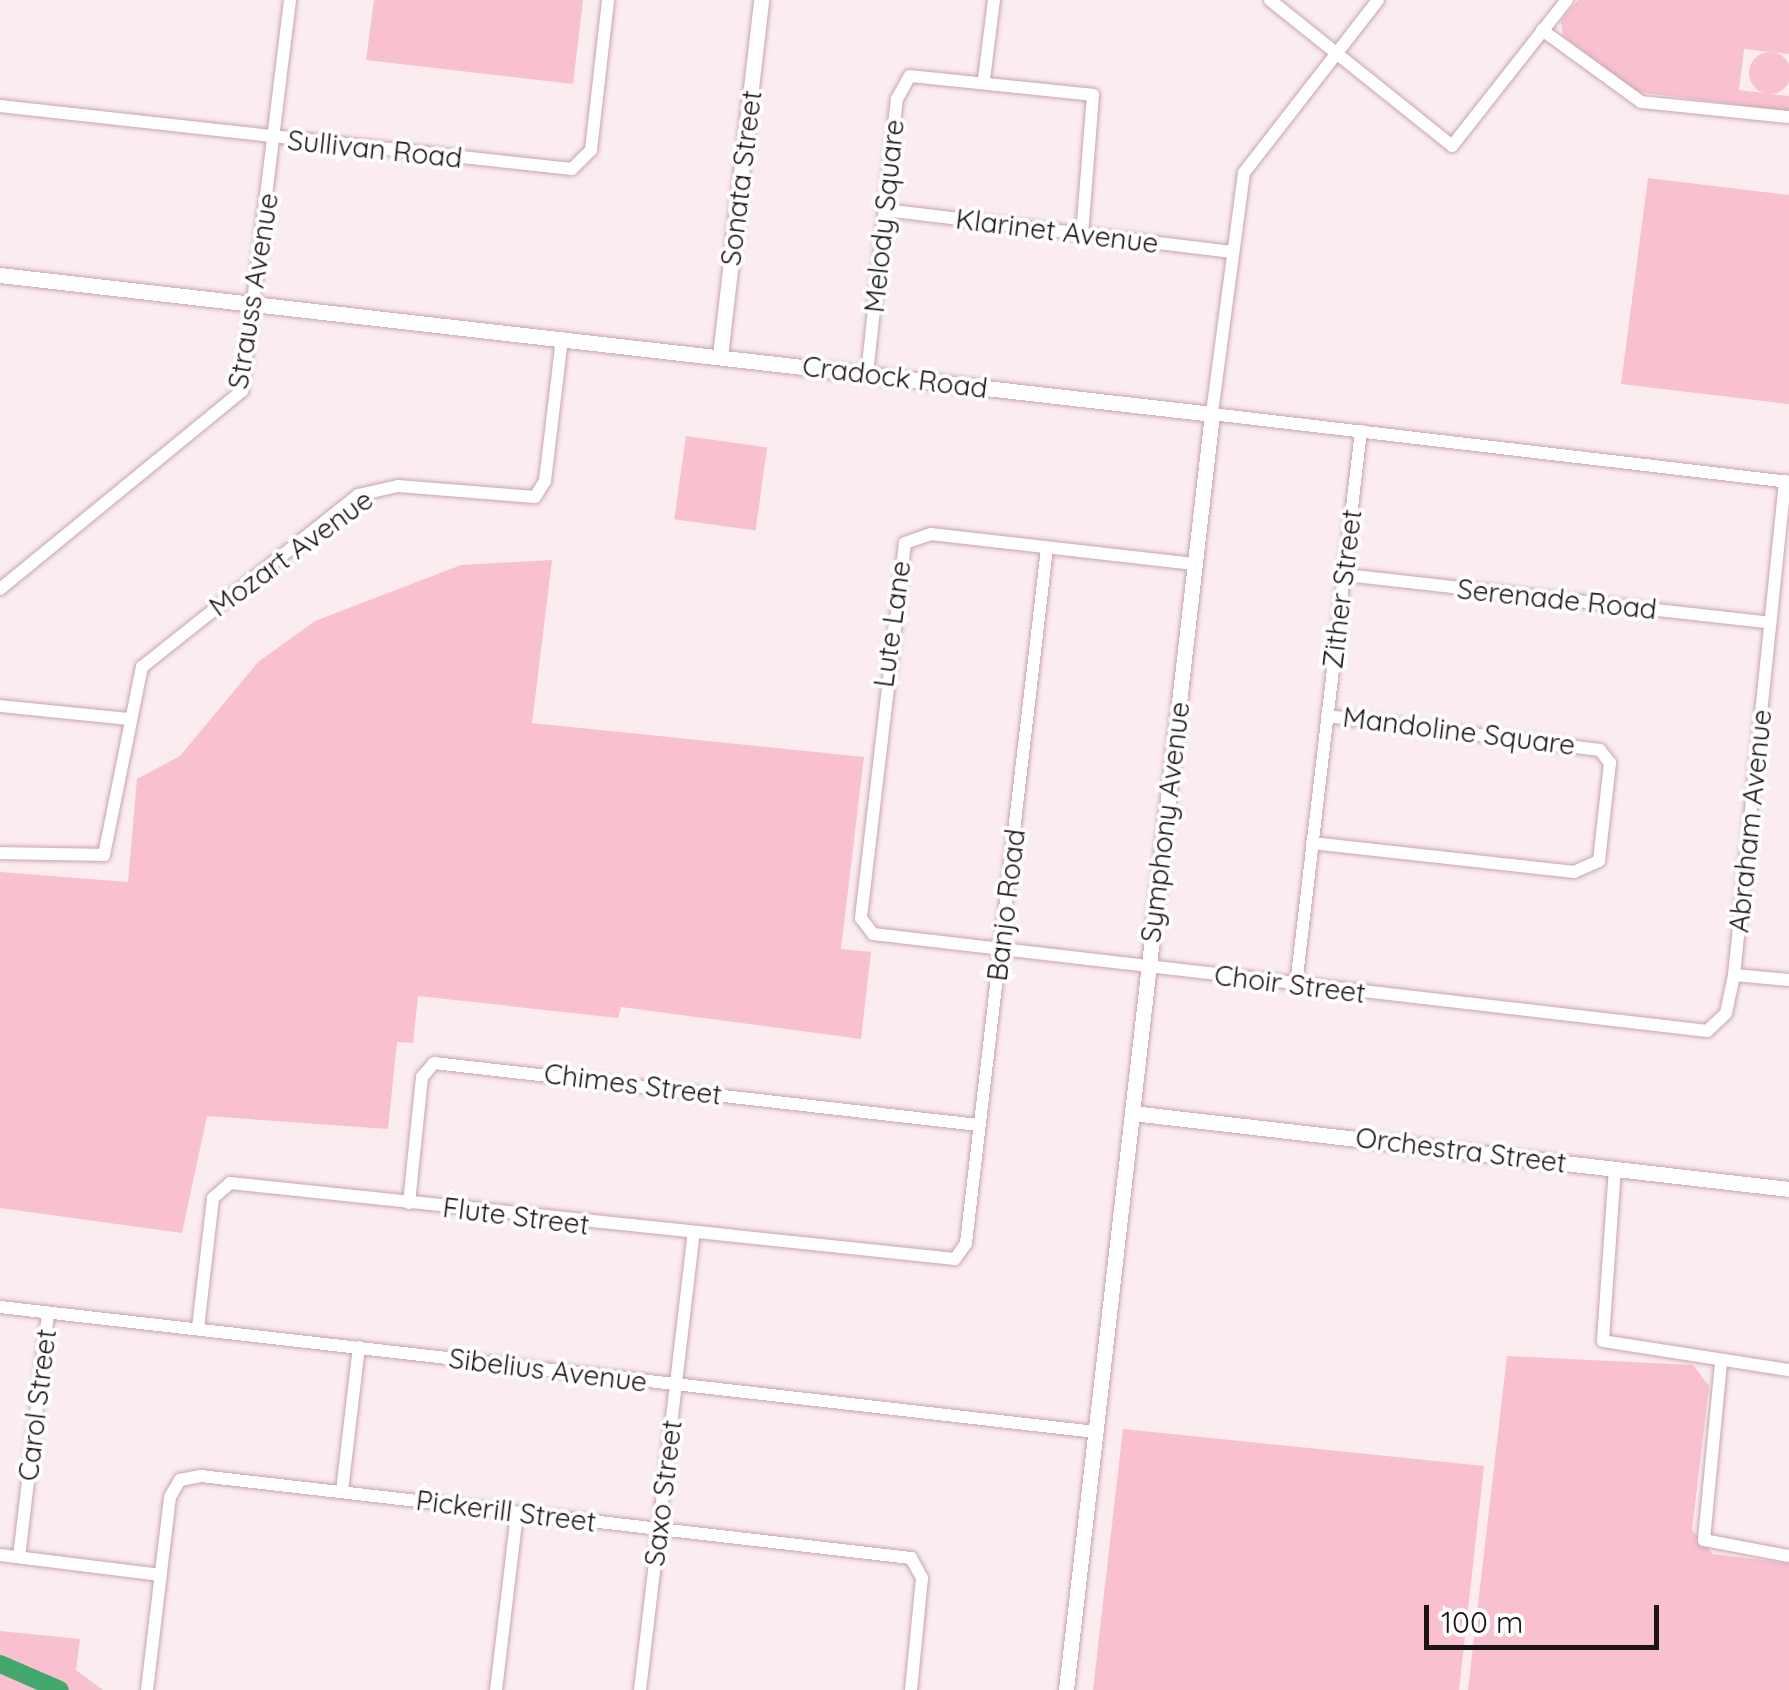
<!DOCTYPE html>
<html>
<head>
<meta charset="utf-8">
<style>
  body { margin:0 }
  #map { position:relative; width:1789px; height:1690px; overflow:hidden; background:#fbecf0; font-family:Quicksand,sans-serif }
  div>[style] { position:absolute }
  .green>* { inset:0; background:#f9c0d0; transform-origin:0 0 }
  .round { border-radius:50% }
  .canal>* { height:18px; margin:-9px; padding:0 9px; transform-origin:9px; border-radius:9px; background:#44a86d }
  .roads { filter:drop-shadow(0 0 2px #c7a5af) drop-shadow(0 0 2px #c7a5af) }
  .minor>* { height:12px; margin:-6px; padding:0 6px; transform-origin:6px; border-radius:6px; background:#fff }
  .tertiary>* { height:15px; margin:-7.5px; padding:0 7.5px; transform-origin:7.5px; border-radius:7.5px; background:#fff }
  span { translate:-50% -50%; white-space:nowrap; text-align:center; line-height:1.15; -webkit-text-stroke:8px #fff; paint-order:stroke }
  .street-label { font-size:28px; color:#1d1215 }
  .scale { position:absolute; left:1424px; top:1605px; width:235px; height:45px; box-sizing:border-box; border:5px solid #1d1215; border-top:0; padding-left:12px; font-size:30px; line-height:35px; white-space:nowrap; color:#1d1215; -webkit-text-stroke:8px #fff; paint-order:stroke }
</style>
</head>
<body>
<div id="map">
  <div class="green">
    <div style="clip-path:polygon(374px 0,583px 0,573px 84px,366px 60px)"></div>
    <div style="clip-path:polygon(1578px 0,1789px 0,1789px 54px,1744px 49px,1739px 90px,1789px 96px,1789px 111px,1637px 92px,1563px 36px,1561px 21px)"></div>
    <div class="round" style="left:1749px;top:52px;width:42px;height:42px"></div>
    <div style="clip-path:polygon(1648px 178px,1789px 195px,1789px 404px,1621px 384px)"></div>
    <div style="left:686px;top:436px;width:82px;height:84px;rotate:8deg"></div>
    <div style="clip-path:polygon(552px 560px,532px 723px,864px 757px,841px 949px,871px 952px,861px 1039px,621px 1007px,618px 1018px,418px 996px,413px 1043px,397px 1042px,388px 1129px,207px 1116px,182px 1233px,0 1208px,0 872px,128px 882px,137px 779px,180px 756px,258px 662px,315px 621px,461px 565px)"></div>
    <div style="clip-path:polygon(1507px 1356px,1693px 1365px,1709px 1386px,1692px 1530px,1713px 1554px,1789px 1563px,1789px 1690px,1468px 1690px)"></div>
    <div style="clip-path:polygon(1123px 1429px,1484px 1466px,1459px 1690px,1093px 1690px)"></div>
    <div style="clip-path:polygon(0 1631px,80px 1639px,76px 1670px,103px 1690px,0 1690px)"></div>
  </div>
  <div class="canal">
    <div style="left:0;top:1664px;width:65px;rotate:23.4deg"></div>
  </div>
  <div class="roads">
    <div class="minor">
      <div style="left:1270px;top:0;width:233px;rotate:38.7deg"></div>
      <div style="left:1452px;top:146px;width:186px;rotate:-51.8deg"></div>
      <div style="left:1378px;top:0;width:219px;rotate:127.8deg"></div>
      <div style="left:1244px;top:173px;width:243px;rotate:97.6deg"></div>
      <div style="left:1212px;top:414px;width:581px;rotate:6.72deg"></div>
      <div style="left:1542px;top:30px;width:122px;rotate:36deg"></div>
      <div style="left:1641px;top:102px;width:149px;rotate:5.8deg"></div>
      <div style="left:984px;top:79px;width:80px;rotate:-82.8deg"></div>
      <div style="left:0;top:106px;width:575px;rotate:6.29deg"></div>
      <div style="left:572px;top:169px;width:27px;rotate:-45deg"></div>
      <div style="left:591px;top:150px;width:151px;rotate:-83.5deg"></div>
      <div style="left:885px;top:210px;width:348px;rotate:6.9deg"></div>
      <div style="left:867px;top:374px;width:277px;rotate:-83.8deg"></div>
      <div style="left:897px;top:99px;width:26px;rotate:-61deg"></div>
      <div style="left:910px;top:76px;width:184px;rotate:5.9deg"></div>
      <div style="left:1093px;top:95px;width:139px;rotate:94.5deg"></div>
      <div style="left:1194px;top:564px;width:265px;rotate:-173.5deg"></div>
      <div style="left:931px;top:534px;width:28px;rotate:161deg"></div>
      <div style="left:905px;top:543px;width:378px;rotate:96.7deg"></div>
      <div style="left:861px;top:918px;width:20px;rotate:53deg"></div>
      <div style="left:873px;top:934px;width:840px;rotate:6.63deg"></div>
      <div style="left:1707px;top:1031px;width:26px;rotate:-43deg"></div>
      <div style="left:1726px;top:1013px;width:39px;rotate:-78deg"></div>
      <div style="left:1734px;top:975px;width:497px;rotate:-84.1deg"></div>
      <div style="left:1345px;top:575px;width:428px;rotate:6.4deg"></div>
      <div style="left:0;top:589px;width:313px;rotate:-39.3deg"></div>
      <div style="left:242px;top:391px;width:394px;rotate:-83deg"></div>
      <div style="left:0;top:706px;width:128px;rotate:5.8deg"></div>
      <div style="left:1312px;top:843px;width:264px;rotate:6.3deg"></div>
      <div style="left:1574px;top:872px;width:27px;rotate:-24deg"></div>
      <div style="left:1599px;top:861px;width:99px;rotate:-83.6deg"></div>
      <div style="left:1610px;top:763px;width:16px;rotate:-128deg"></div>
      <div style="left:1600px;top:750px;width:275px;rotate:-172.9deg"></div>
      <div style="left:0;top:853px;width:104px;rotate:1.1deg"></div>
      <div style="left:104px;top:855px;width:192px;rotate:-78.6deg"></div>
      <div style="left:142px;top:667px;width:276px;rotate:-38.5deg"></div>
      <div style="left:358px;top:495px;width:41px;rotate:-12.7deg"></div>
      <div style="left:398px;top:486px;width:137px;rotate:4.6deg"></div>
      <div style="left:535px;top:497px;width:19px;rotate:-58deg"></div>
      <div style="left:545px;top:481px;width:144px;rotate:-83.2deg"></div>
      <div style="left:1734px;top:975px;width:55px;rotate:5.2deg"></div>
      <div style="left:1296px;top:985px;width:558px;rotate:-83.31deg"></div>
      <div style="left:1615px;top:1168px;width:173px;rotate:94deg"></div>
      <div style="left:1603px;top:1341px;width:188px;rotate:8.9deg"></div>
      <div style="left:409px;top:1203px;width:127px;rotate:-84.1deg"></div>
      <div style="left:422px;top:1077px;width:18px;rotate:-49deg"></div>
      <div style="left:434px;top:1063px;width:548px;rotate:6.5deg"></div>
      <div style="left:0;top:1307px;width:1103px;rotate:6.51deg"></div>
      <div style="left:198px;top:1328px;width:131px;rotate:-83.4deg"></div>
      <div style="left:213px;top:1198px;width:23px;rotate:-41deg"></div>
      <div style="left:230px;top:1183px;width:729px;rotate:5.98deg"></div>
      <div style="left:955px;top:1259px;width:19px;rotate:-55deg"></div>
      <div style="left:966px;top:1243px;width:700px;rotate:-83.35deg"></div>
      <div style="left:1721px;top:1363px;width:178px;rotate:95.5deg"></div>
      <div style="left:1704px;top:1540px;width:86px;rotate:10.7deg"></div>
      <div style="left:342px;top:1491px;width:145px;rotate:-83.3deg"></div>
      <div style="left:0;top:1555px;width:162px;rotate:7.1deg"></div>
      <div style="left:19px;top:1557px;width:246px;rotate:-83.2deg"></div>
      <div style="left:147px;top:1690px;width:194px;rotate:-83.2deg"></div>
      <div style="left:170px;top:1497px;width:20px;rotate:-60deg"></div>
      <div style="left:180px;top:1480px;width:21px;rotate:-11deg"></div>
      <div style="left:201px;top:1476px;width:715px;rotate:6.59deg"></div>
      <div style="left:911px;top:1558px;width:23px;rotate:61deg"></div>
      <div style="left:922px;top:1578px;width:113px;rotate:95.6deg"></div>
      <div style="left:496px;top:1690px;width:178px;rotate:-83.2deg"></div>
      <div style="left:640px;top:1690px;width:456px;rotate:-83.3deg"></div>
    </div>
    <div class="tertiary">
      <div style="left:0;top:275px;width:1220px;rotate:6.54deg"></div>
      <div style="left:1212px;top:414px;width:1284px;rotate:96.53deg"></div>
      <div style="left:720px;top:356px;width:358px;rotate:-83.4deg"></div>
      <div style="left:1132px;top:1113px;width:661px;rotate:6.6deg"></div>
    </div>
  </div>
  <div class="street-label">
    <span style="left:375px;top:149px;rotate:6deg">Sullivan Road</span>
    <span style="left:741px;top:178px;rotate:-83deg">Sonata Street</span>
    <span style="left:884px;top:216px;rotate:-84deg">Melody Square</span>
    <span style="left:1057px;top:231px;rotate:7deg">Klarinet Avenue</span>
    <span style="left:253px;top:291px;rotate:-81deg">Strauss Avenue</span>
    <span style="left:895px;top:377px;rotate:7deg">Cradock Road</span>
    <span style="left:291px;top:553px;rotate:-36deg">Mozart Avenue</span>
    <span style="left:1342px;top:589px;rotate:-83deg">Zither Street</span>
    <span style="left:1557px;top:599px;rotate:6deg">Serenade Road</span>
    <span style="left:892px;top:624px;rotate:-82deg">Lute Lane</span>
    <span style="left:1459px;top:731px;rotate:7deg">Mandoline Square</span>
    <span style="left:1750px;top:821px;rotate:-84deg">Abraham Avenue</span>
    <span style="left:1165px;top:822px;rotate:-83deg">Symphony Avenue</span>
    <span style="left:1006px;top:905px;rotate:-83deg">Banjo Road</span>
    <span style="left:1290px;top:984px;rotate:7deg">Choir Street</span>
    <span style="left:633px;top:1084px;rotate:7deg">Chimes Street</span>
    <span style="left:1461px;top:1150px;rotate:7deg">Orchestra Street</span>
    <span style="left:516px;top:1216px;rotate:7deg">Flute Street</span>
    <span style="left:548px;top:1370px;rotate:7deg">Sibelius Avenue</span>
    <span style="left:37px;top:1405px;rotate:-83deg">Carol Street</span>
    <span style="left:663px;top:1493px;rotate:-83deg">Saxo Street</span>
    <span style="left:506px;top:1511px;rotate:7deg">Pickerill Street</span>
  </div>
  <div class="scale">100 m</div>
</div>
</body>
</html>
